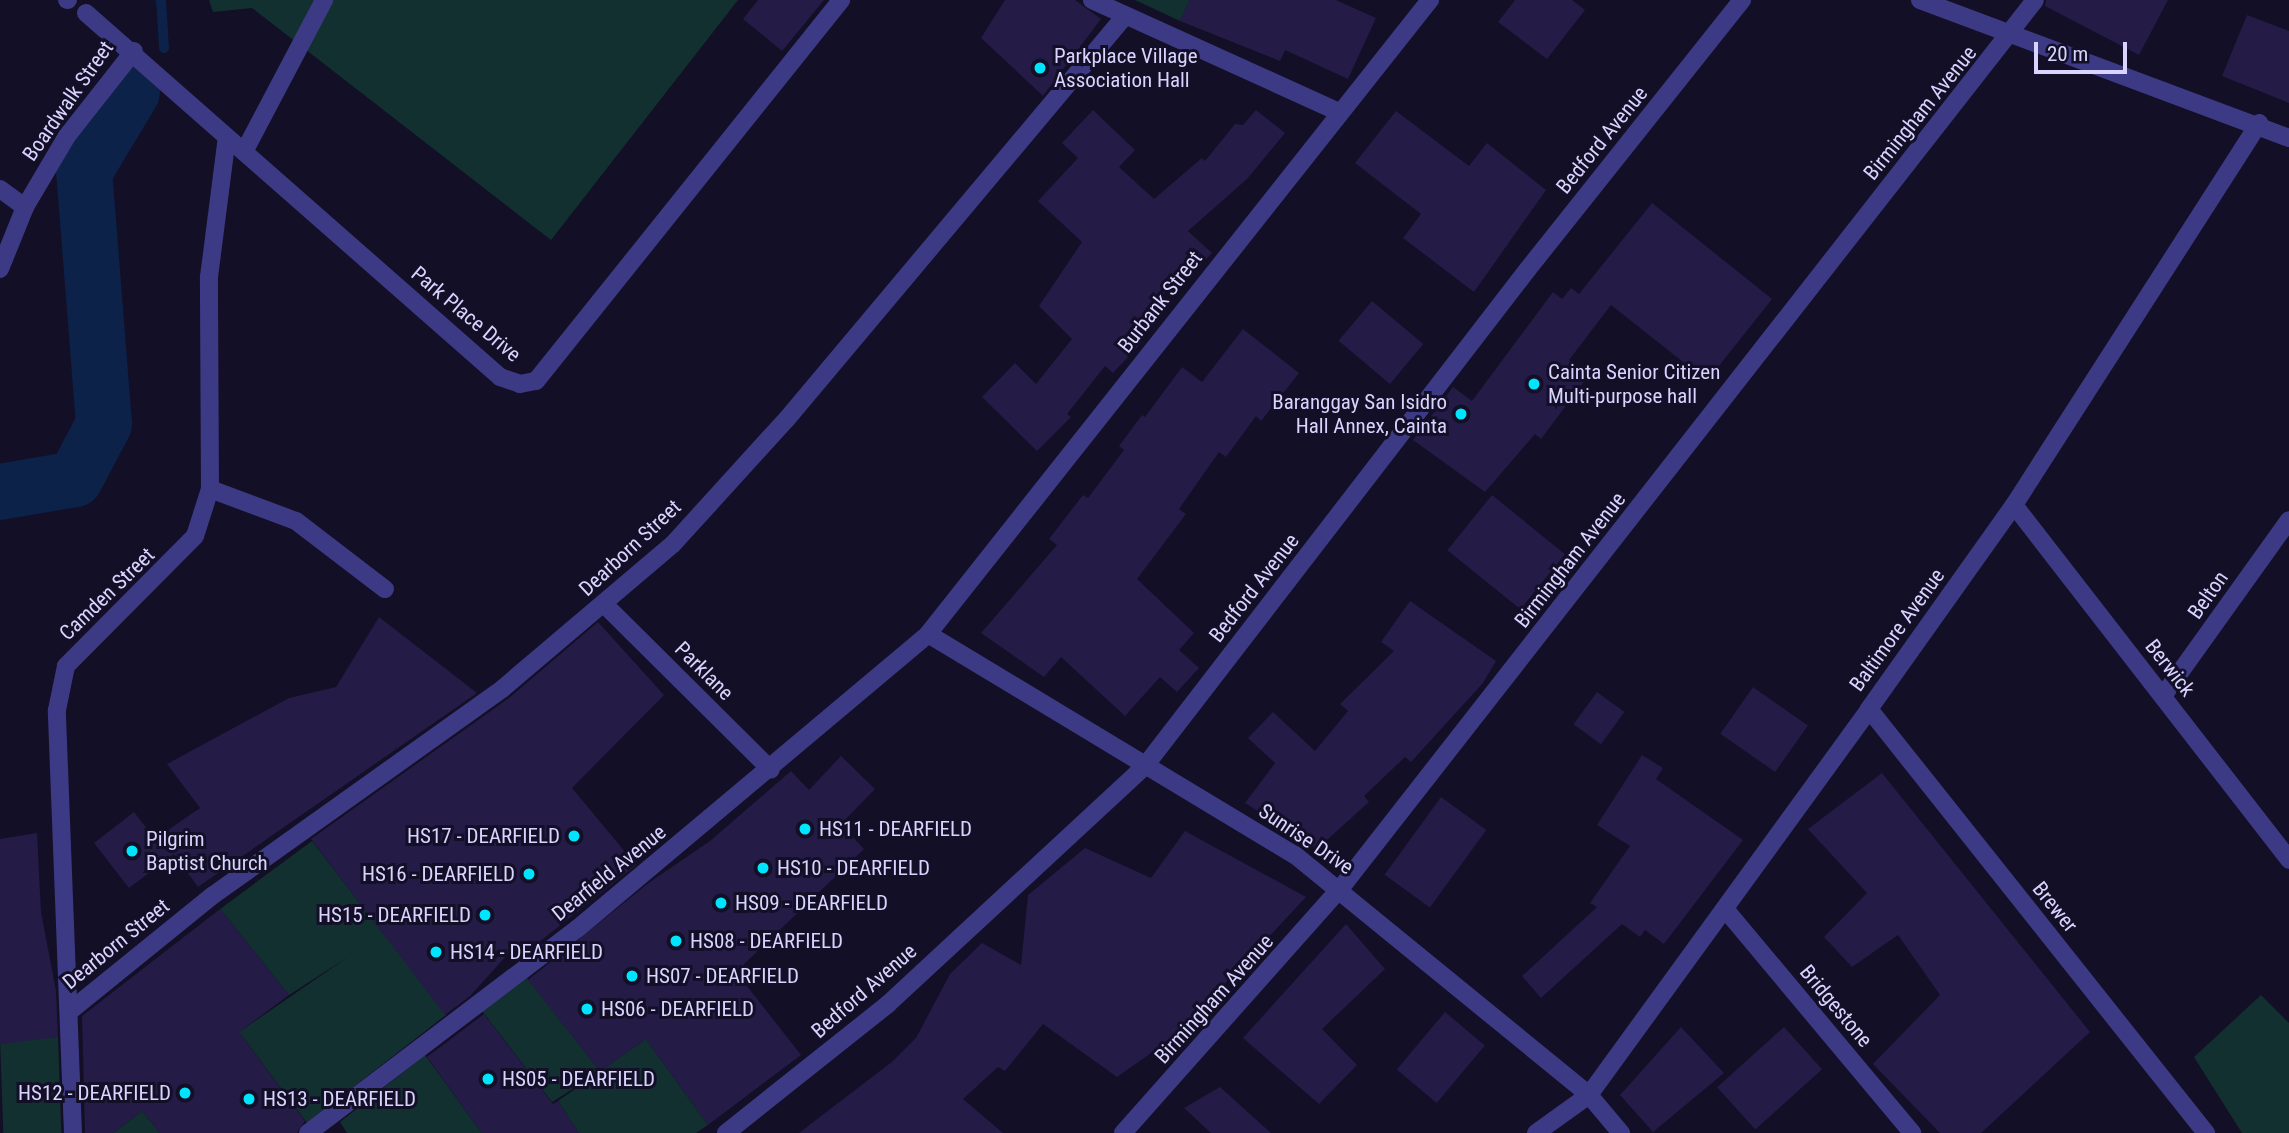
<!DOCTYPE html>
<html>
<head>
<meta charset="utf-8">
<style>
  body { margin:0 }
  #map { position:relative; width:2289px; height:1133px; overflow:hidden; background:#130f26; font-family:"Roboto Condensed",sans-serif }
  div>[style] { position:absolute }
  .green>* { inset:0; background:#12302f; transform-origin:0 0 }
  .stream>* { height:10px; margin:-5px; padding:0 5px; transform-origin:5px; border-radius:5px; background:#0c2248 }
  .river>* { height:56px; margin:-28px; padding:0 28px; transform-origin:28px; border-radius:28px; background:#0c2248 }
  .building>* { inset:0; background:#241b47; transform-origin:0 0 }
  .minor>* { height:18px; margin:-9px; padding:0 9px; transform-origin:9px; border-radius:9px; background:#3d3a85 }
  .dots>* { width:19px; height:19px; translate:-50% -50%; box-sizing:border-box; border:4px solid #130f26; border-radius:50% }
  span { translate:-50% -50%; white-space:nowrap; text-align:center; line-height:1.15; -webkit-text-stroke:6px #130f26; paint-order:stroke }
  .poi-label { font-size:21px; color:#d9d4ff }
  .left { translate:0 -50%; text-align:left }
  .right { translate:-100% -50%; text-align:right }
  .street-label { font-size:21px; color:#d9d4ff }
  .scale { position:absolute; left:2034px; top:42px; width:93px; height:32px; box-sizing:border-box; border:4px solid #d9d4ff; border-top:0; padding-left:9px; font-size:21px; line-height:24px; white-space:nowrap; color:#d9d4ff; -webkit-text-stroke:5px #130f26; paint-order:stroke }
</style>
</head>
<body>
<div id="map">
  <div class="green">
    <div style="clip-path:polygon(209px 0,738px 0,551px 240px,252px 8px,213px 12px)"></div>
    <div style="clip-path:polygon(1135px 0,1190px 0,1180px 21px)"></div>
    <div style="clip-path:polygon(312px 841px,446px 1015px,307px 1123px,239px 1032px,348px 957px,289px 995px,220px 909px)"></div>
    <div style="clip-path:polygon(527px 978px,600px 1071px,646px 1039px,708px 1125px,696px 1133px,579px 1133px,558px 1101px,592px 1077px,552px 1102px,482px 1011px)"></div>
    <div style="clip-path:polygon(2261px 995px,2289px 1023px,2289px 1133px,2242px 1133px,2194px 1057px)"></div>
    <div style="left:58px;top:1037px;width:96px;height:58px;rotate:88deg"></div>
    <div style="clip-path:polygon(425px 1055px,482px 1133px,347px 1133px,340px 1122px)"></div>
    <div style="clip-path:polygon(142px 1111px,160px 1133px,113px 1133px)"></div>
  </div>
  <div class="stream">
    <div style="left:161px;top:0;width:48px;rotate:86.4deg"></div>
  </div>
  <div class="river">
    <div style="left:0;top:492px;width:76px;rotate:-9.8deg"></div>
    <div style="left:75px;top:479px;width:62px;rotate:-62.2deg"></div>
    <div style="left:104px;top:424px;width:253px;rotate:-94.5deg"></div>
    <div style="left:84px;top:172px;width:93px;rotate:-59deg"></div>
  </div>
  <div class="building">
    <div style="clip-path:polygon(758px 0,824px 0,782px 51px,743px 19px)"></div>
    <div style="clip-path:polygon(1005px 0,1075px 0,1101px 19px,1043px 96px,981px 38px)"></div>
    <div style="clip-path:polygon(1190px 0,1336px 0,1376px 18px,1348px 79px,1285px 50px,1280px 61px,1180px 21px)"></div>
    <div style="clip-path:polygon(1515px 0,1572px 0,1585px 10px,1547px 59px,1498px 22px)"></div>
    <div style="clip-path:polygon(2046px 0,2168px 0,2139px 55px,2045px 6px)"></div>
    <div style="clip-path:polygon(2247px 15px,2289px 31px,2289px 103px,2222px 76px)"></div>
    <div style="clip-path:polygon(1093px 110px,1135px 150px,1119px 167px,1154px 199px,1202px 158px,1205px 161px,1235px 124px,1243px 125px,1256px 110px,1285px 133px,1247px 179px,1188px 231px,1212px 253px,1176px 291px,1171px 286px,1134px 325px,1142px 332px,1142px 342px,1113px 373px,1105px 366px,1067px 414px,1071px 417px,1037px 451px,982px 397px,1015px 363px,1036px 384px,1072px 339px,1039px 306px,1082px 242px,1038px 201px,1078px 158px,1062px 143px)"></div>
    <div style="clip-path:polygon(1396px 111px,1469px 166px,1487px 143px,1546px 190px,1474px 292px,1403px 238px,1421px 214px,1355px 163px)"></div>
    <div style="clip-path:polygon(1652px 203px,1772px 299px,1707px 381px,1611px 305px,1569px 360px,1589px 375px,1541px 439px,1535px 434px,1485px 492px,1413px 440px,1453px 387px,1472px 401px,1553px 292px,1562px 299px,1571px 288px,1579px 294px)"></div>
    <div style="left:1372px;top:301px;width:67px;height:52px;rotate:40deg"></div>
    <div style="clip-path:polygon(1243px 329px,1299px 373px,1261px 421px,1256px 416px,1226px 457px,1219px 452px,1179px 509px,1186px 514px,1137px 579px,1194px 633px,1179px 650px,1199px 668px,1177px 692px,1160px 677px,1125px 716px,1061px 657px,1044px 677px,981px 633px,1057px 545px,1049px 539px,1083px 495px,1088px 498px,1124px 450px,1119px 446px,1142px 415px,1145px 417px,1182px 367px,1202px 382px)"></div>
    <div style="left:1492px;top:495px;width:94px;height:71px;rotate:39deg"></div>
    <div style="clip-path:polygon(1410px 601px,1496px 661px,1483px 683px,1411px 762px,1405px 757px,1364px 796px,1369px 802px,1317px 849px,1245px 803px,1275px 763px,1248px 738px,1273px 712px,1315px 751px,1348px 711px,1340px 704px,1394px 651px,1381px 642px)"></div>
    <div style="clip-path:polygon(379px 617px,477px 693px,198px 887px,174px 854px,129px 888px,94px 843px,134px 812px,155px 839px,200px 808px,167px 764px,289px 698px,336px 687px)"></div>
    <div style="clip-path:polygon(598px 622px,664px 695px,572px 788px,636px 865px,514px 962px,508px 954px,470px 996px,445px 1015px,311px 839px,509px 698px)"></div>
    <div style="left:1753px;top:687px;width:67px;height:57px;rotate:35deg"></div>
    <div style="left:1597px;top:692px;width:34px;height:40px;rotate:36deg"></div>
    <div style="clip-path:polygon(1642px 755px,1663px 768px,1656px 779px,1743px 840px,1664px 944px,1645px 930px,1640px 937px,1622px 924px,1541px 998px,1522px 976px,1597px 907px,1590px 903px,1630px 846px,1597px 825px)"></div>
    <div style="clip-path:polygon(841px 756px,875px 789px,841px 824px,864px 849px,736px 972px,801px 1055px,708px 1125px,646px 1039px,600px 1071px,528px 980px,650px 882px,710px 841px,791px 771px,809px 790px)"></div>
    <div style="clip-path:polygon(1882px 773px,2090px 1032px,1981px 1133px,1940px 1133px,1873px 1064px,1940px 995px,1898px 935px,1852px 967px,1824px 937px,1867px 893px,1808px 829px)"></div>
    <div style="left:1441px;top:797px;width:56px;height:96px;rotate:36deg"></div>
    <div style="clip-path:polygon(1185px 831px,1306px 897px,1177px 1035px,1117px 1077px,1043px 1024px,1005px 1071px,998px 1067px,963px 1099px,1003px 1133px,799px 1133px,893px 1061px,916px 1038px,950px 974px,982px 943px,1021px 965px,1028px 895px,1085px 848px,1151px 878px)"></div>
    <div style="clip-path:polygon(37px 833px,41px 912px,56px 991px,58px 1037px,0 1044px,0 839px)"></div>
    <div style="clip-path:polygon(220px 909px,289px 995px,239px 1032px,305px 1121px,297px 1133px,160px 1133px,142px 1111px,113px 1133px,85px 1133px,82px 1016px)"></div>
    <div style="clip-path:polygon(1346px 924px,1385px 969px,1322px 1029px,1357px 1065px,1319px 1104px,1243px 1038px)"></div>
    <div style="left:1445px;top:1012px;width:52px;height:75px;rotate:40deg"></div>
    <div style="clip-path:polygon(484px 1014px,553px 1104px,558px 1101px,579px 1133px,482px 1133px,427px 1057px)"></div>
    <div style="clip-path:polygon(1681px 1027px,1724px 1073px,1653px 1132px,1620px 1095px)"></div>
    <div style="left:1784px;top:1027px;width:57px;height:90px;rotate:48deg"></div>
    <div style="clip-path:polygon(1220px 1087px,1271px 1133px,1211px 1133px,1184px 1108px)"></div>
  </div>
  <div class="minor">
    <div style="left:67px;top:0;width:1px"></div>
    <div style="left:1092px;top:0;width:271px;rotate:24.4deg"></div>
    <div style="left:1920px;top:0;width:394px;rotate:20.5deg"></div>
    <div style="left:86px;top:13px;width:551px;rotate:41.32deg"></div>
    <div style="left:500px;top:377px;width:21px;rotate:19deg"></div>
    <div style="left:520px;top:384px;width:16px;rotate:-11deg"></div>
    <div style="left:536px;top:381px;width:488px;rotate:-51.3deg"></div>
    <div style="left:244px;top:152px;width:172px;rotate:-62.2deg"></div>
    <div style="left:0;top:189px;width:31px;rotate:36deg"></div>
    <div style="left:0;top:269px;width:67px;rotate:-68deg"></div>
    <div style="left:25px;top:207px;width:82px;rotate:-59.4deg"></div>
    <div style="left:67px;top:136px;width:108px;rotate:-51.8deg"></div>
    <div style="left:210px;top:489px;width:92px;rotate:20.4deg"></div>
    <div style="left:296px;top:521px;width:112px;rotate:37.4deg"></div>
    <div style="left:2014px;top:505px;width:449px;rotate:52.2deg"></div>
    <div style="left:604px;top:604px;width:235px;rotate:44.8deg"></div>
    <div style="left:928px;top:634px;width:428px;rotate:31.1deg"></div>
    <div style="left:1295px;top:855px;width:380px;rotate:39.2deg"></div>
    <div style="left:1589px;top:1095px;width:50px;rotate:49.9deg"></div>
    <div style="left:2163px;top:696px;width:216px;rotate:-54.4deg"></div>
    <div style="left:1869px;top:709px;width:542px;rotate:51.52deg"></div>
    <div style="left:1725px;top:909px;width:292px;rotate:50.1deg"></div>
    <div style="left:70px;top:1011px;width:183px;rotate:-39deg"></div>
    <div style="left:212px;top:896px;width:356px;rotate:-35.5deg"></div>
    <div style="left:502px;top:689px;width:224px;rotate:-40.3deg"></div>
    <div style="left:673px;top:544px;width:168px;rotate:-47.7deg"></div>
    <div style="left:786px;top:420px;width:527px;rotate:-50deg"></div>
    <div style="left:73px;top:1133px;width:423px;rotate:-92.2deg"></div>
    <div style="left:57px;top:710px;width:45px;rotate:-78.4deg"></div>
    <div style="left:66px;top:666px;width:183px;rotate:-45.2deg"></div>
    <div style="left:195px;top:536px;width:49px;rotate:-72.3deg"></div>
    <div style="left:210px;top:489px;width:212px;rotate:-90.3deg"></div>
    <div style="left:209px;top:277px;width:141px;rotate:-82.7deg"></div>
    <div style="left:308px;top:1133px;width:338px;rotate:-37.2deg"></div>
    <div style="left:577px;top:929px;width:459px;rotate:-40deg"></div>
    <div style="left:928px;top:634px;width:809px;rotate:-51.63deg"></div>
    <div style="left:726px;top:1133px;width:207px;rotate:-38.5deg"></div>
    <div style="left:888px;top:1004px;width:350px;rotate:-42.8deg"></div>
    <div style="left:1145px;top:766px;width:627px;rotate:-52.38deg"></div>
    <div style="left:1528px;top:269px;width:344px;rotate:-51.5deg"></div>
    <div style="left:1123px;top:1133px;width:327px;rotate:-48.4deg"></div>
    <div style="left:1340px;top:889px;width:1128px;rotate:-51.98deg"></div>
    <div style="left:1536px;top:1133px;width:65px;rotate:-35.6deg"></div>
    <div style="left:1589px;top:1095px;width:477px;rotate:-54deg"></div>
    <div style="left:1869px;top:709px;width:250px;rotate:-54.6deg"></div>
    <div style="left:2014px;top:505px;width:454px;rotate:-57.3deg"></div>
  </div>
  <div class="dots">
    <div style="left:1040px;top:68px;background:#00e5ff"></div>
    <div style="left:1534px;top:384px;background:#00e5ff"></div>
    <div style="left:1461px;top:414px;background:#00e5ff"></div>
    <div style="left:805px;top:829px;background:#00e5ff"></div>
    <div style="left:574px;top:836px;background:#00e5ff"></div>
    <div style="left:132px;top:851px;background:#00e5ff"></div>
    <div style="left:763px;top:868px;background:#00e5ff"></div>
    <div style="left:529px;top:874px;background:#00e5ff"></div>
    <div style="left:721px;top:903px;background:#00e5ff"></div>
    <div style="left:485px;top:915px;background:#00e5ff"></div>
    <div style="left:676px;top:941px;background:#00e5ff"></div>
    <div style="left:436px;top:952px;background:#00e5ff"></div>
    <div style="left:632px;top:976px;background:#00e5ff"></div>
    <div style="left:587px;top:1009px;background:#00e5ff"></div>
    <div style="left:488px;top:1079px;background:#00e5ff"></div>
    <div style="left:185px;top:1093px;background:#00e5ff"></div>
    <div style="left:249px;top:1099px;background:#00e5ff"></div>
  </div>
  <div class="poi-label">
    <span class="left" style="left:1054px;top:68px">Parkplace Village<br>Association Hall</span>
    <span class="left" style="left:1548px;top:384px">Cainta Senior Citizen<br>Multi-purpose hall</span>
    <span class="right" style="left:1447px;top:414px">Baranggay San Isidro<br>Hall Annex, Cainta</span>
    <span class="left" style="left:819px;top:829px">HS11 - DEARFIELD</span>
    <span class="right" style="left:560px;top:836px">HS17 - DEARFIELD</span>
    <span class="left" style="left:146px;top:851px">Pilgrim<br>Baptist Church</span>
    <span class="left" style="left:777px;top:868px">HS10 - DEARFIELD</span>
    <span class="right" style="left:515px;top:874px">HS16 - DEARFIELD</span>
    <span class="left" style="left:735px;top:903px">HS09 - DEARFIELD</span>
    <span class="right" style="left:471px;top:915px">HS15 - DEARFIELD</span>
    <span class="left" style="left:690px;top:941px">HS08 - DEARFIELD</span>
    <span class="left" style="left:450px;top:952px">HS14 - DEARFIELD</span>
    <span class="left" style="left:646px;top:976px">HS07 - DEARFIELD</span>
    <span class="left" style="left:601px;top:1009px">HS06 - DEARFIELD</span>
    <span class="left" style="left:502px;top:1079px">HS05 - DEARFIELD</span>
    <span class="right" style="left:171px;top:1093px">HS12 - DEARFIELD</span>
    <span class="left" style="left:263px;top:1099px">HS13 - DEARFIELD</span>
  </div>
  <div class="street-label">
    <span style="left:68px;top:101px;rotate:-55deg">Boardwalk Street</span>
    <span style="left:1920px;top:113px;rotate:-51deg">Birmingham Avenue</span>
    <span style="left:1602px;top:140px;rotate:-51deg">Bedford Avenue</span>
    <span style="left:1160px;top:302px;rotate:-52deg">Burbank Street</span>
    <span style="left:466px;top:314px;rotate:40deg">Park Place Drive</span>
    <span style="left:630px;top:548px;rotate:-43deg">Dearborn Street</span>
    <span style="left:1570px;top:560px;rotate:-52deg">Birmingham Avenue</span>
    <span style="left:1254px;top:588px;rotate:-52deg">Bedford Avenue</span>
    <span style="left:107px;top:594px;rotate:-44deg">Camden Street</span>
    <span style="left:2208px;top:595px;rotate:-55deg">Belton</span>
    <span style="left:1897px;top:630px;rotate:-54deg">Baltimore Avenue</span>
    <span style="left:2170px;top:668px;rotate:52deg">Berwick</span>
    <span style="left:704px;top:671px;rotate:45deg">Parklane</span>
    <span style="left:1306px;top:839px;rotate:34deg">Sunrise Drive</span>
    <span style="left:609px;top:873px;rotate:-39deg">Dearfield Avenue</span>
    <span style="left:2055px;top:907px;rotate:51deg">Brewer</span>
    <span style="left:116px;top:944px;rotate:-39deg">Dearborn Street</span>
    <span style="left:864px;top:991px;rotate:-41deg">Bedford Avenue</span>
    <span style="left:1214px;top:999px;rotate:-48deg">Birmingham Avenue</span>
    <span style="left:1836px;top:1006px;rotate:50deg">Bridgestone</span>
  </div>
  <div class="scale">20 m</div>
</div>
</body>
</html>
